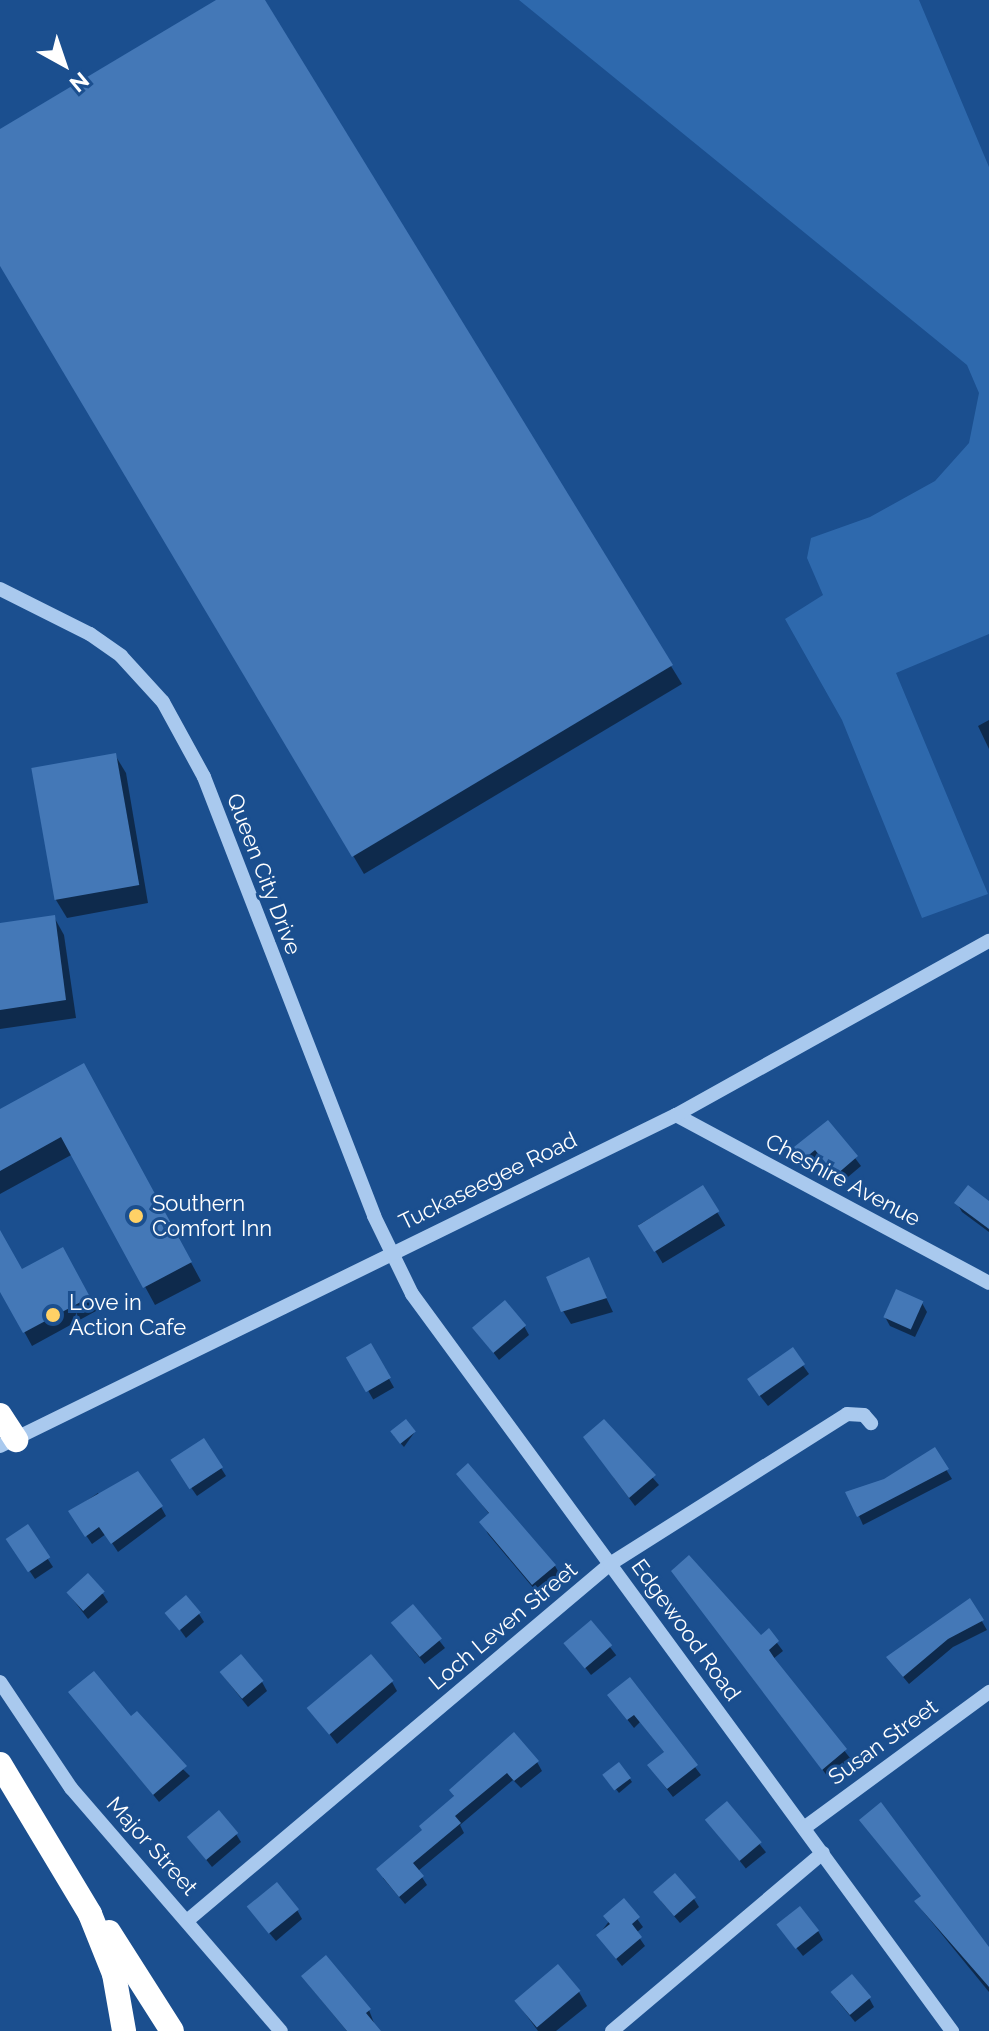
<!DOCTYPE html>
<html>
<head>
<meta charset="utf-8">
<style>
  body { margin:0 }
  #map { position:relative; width:989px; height:2031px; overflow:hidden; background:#1b4f8f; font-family:Raleway,sans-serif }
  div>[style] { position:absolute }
  .green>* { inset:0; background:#2e69ad }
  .shadow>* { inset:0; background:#0007; transform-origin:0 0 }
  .building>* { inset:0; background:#4478b7; transform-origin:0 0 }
  .minor>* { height:14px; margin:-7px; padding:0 7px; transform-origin:7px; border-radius:7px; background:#a9c9ee }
  .highway>* { height:24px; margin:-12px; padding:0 12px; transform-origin:12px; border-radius:12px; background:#fff }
  .dots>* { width:22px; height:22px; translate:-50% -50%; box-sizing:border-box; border:4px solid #1b4f8f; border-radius:50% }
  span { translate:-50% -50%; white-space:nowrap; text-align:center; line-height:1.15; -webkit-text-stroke:6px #1b4f8f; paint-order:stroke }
  .street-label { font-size:22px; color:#fff }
  .poi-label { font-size:22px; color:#fff }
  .left { translate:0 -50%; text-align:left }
  .north { position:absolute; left:24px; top:24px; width:80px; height:80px; -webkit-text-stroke:6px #1b4f8f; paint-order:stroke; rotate:140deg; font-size:22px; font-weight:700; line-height:32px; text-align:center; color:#fff }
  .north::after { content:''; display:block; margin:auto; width:28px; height:36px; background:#fff; clip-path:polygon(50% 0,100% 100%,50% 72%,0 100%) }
</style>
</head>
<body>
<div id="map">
  <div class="green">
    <div style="clip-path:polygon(519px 0,919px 0,989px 167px,989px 634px,896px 673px,988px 894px,922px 918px,842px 720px,785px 619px,823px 595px,807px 558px,811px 538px,870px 517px,935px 481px,969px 443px,979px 393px,967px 365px)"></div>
  </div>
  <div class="shadow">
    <div style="clip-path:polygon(220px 0,263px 0,682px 684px,364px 874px,0 262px,0 132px)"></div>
    <div style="clip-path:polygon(989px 720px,989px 749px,978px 726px)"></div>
    <div style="clip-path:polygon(115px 755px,126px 773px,148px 903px,67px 918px,56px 900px,34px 770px)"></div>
    <div style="clip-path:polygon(54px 917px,64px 935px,76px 1018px,0 1029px,0 925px)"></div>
    <div style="clip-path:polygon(94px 1083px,201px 1281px,155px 1305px,73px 1154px,0 1194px,0 1111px)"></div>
    <div style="clip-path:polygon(828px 1122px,861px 1166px,842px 1182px,822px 1157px,810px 1167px,802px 1156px)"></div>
    <div style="left:702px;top:1187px;width:45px;height:73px;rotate:59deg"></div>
    <div style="clip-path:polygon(957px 1203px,989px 1204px,989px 1232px,962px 1212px)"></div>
    <div style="clip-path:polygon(62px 1250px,96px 1311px,32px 1346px,0 1287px,0 1255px,21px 1272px)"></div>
    <div style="clip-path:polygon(588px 1260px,613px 1312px,571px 1324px,563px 1311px)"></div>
    <div style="clip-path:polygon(922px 1303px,927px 1312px,915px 1337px,890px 1326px,885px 1317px)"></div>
    <div style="clip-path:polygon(524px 1326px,529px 1335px,499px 1360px,475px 1328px)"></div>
    <div style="left:370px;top:1346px;width:48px;height:24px;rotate:60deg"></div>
    <div style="clip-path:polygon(792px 1350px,809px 1374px,768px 1406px,756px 1391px)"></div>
    <div style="clip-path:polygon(604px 1422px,659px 1485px,635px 1506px,614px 1478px)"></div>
    <div style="clip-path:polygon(414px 1433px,404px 1447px,394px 1436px)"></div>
    <div style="clip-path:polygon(934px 1450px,952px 1479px,863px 1525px,859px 1516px)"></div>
    <div style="clip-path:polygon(221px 1468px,226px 1476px,197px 1496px,178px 1469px)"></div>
    <div style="clip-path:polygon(459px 1474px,555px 1566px,562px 1578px,540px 1596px,488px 1534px,482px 1522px,490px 1515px)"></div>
    <div style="clip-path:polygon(98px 1493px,102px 1498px,161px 1507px,166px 1516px,118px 1552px,106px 1534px,92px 1544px,70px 1512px)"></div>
    <div style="clip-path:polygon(27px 1527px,53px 1567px,35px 1579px,14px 1548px)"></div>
    <div style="clip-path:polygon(679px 1580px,760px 1638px,768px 1631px,783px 1651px,773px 1659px,850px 1758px,828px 1777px)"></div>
    <div style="clip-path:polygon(68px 1593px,103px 1594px,108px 1602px,88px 1619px)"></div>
    <div style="clip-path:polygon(970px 1601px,987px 1630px,953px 1647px,909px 1684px,894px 1666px)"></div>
    <div style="left:413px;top:1607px;width:52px;height:26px;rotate:52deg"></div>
    <div style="clip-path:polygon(168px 1613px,199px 1614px,204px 1622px,186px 1638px)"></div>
    <div style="left:591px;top:1623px;width:41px;height:32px;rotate:52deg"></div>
    <div style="clip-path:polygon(221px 1673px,262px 1682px,267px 1691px,248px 1707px)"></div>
    <div style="clip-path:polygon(629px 1680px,701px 1775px,673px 1797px,655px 1774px,665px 1753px,640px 1722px,634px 1728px,615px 1704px)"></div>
    <div style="clip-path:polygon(392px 1682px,397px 1691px,337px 1744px,312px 1711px)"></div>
    <div style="clip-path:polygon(71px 1693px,131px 1719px,190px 1776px,159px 1802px)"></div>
    <div style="clip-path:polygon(537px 1762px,542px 1771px,521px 1788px,513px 1780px,460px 1825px,464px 1833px,418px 1871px,427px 1885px,405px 1904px,383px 1878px,455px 1798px,451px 1791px)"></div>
    <div style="clip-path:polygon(608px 1779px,630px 1779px,632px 1782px,619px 1793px)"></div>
    <div style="left:727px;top:1804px;width:62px;height:26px;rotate:51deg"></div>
    <div style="clip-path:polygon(236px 1834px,241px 1842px,212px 1867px,189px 1838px)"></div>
    <div style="clip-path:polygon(694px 1899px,699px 1907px,680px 1923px,661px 1901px)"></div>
    <div style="clip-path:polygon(624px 1901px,643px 1927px,636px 1933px,645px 1946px,622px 1966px,598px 1936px)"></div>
    <div style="clip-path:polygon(297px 1910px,302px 1919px,276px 1941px,255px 1916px)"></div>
    <div style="clip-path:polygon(922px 1910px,989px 1949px,989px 1992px)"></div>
    <div style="clip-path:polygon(779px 1926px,818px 1931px,823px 1940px,803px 1956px)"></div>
    <div style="clip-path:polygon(309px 1985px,369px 2010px,377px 2031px,347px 2031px)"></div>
    <div style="clip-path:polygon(579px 1992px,587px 2006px,556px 2031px,538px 2031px,516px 2001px)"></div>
    <div style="clip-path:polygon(869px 1998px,874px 2007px,855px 2022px,837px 2000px)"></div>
  </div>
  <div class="building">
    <div style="clip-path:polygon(216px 0,265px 0,673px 665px,352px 857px,0 266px,0 129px)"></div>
    <div style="left:116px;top:753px;width:134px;height:86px;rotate:80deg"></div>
    <div style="clip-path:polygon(55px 915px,66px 1000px,0 1010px,0 923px)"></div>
    <div style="clip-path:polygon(84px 1063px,192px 1262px,143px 1288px,61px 1137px,0 1171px,0 1109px)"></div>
    <div style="clip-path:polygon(828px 1120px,858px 1156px,836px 1175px,815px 1150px,804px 1159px,794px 1147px)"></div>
    <div style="left:703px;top:1185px;width:31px;height:77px;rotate:58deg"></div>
    <div style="clip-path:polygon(968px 1185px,989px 1201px,989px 1229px,954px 1203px)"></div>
    <div style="clip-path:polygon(0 1230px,22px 1269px,63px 1247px,90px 1297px,23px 1333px,0 1292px)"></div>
    <div style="clip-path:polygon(589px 1257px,607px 1298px,561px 1312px,546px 1277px)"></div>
    <div style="left:896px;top:1289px;width:30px;height:31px;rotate:24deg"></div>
    <div style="left:505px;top:1300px;width:33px;height:43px;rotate:50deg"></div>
    <div style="left:371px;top:1343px;width:40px;height:29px;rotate:60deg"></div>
    <div style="left:793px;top:1347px;width:21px;height:56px;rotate:55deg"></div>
    <div style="left:406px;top:1419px;width:16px;height:20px;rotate:52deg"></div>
    <div style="clip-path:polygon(604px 1419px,656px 1475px,629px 1498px,583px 1437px)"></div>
    <div style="left:204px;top:1438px;width:35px;height:40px;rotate:57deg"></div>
    <div style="clip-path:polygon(935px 1447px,949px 1469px,857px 1517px,845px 1492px,884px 1479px)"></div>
    <div style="clip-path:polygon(468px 1463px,556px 1565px,532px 1585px,479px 1522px,489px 1513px,456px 1474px)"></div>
    <div style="clip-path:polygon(138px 1471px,163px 1506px,111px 1544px,99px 1527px,85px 1537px,68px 1511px)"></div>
    <div style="left:28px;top:1524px;width:40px;height:27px;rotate:56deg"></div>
    <div style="clip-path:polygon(689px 1555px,761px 1635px,769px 1628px,779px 1641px,769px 1650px,775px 1659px,847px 1749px,822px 1770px,671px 1571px)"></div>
    <div style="left:88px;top:1573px;width:25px;height:29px;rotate:48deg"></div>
    <div style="left:186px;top:1595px;width:23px;height:28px;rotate:50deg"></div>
    <div style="clip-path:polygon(970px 1598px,984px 1620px,948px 1639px,903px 1677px,886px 1657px)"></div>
    <div style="left:413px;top:1604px;width:45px;height:29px;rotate:50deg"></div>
    <div style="left:591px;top:1620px;width:33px;height:36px;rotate:50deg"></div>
    <div style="left:241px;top:1654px;width:35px;height:28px;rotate:50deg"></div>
    <div style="left:371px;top:1654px;width:35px;height:84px;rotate:50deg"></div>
    <div style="clip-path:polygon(94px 1671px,131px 1716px,137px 1711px,187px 1766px,153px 1795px,68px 1692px)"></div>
    <div style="clip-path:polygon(630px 1677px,698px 1765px,667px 1789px,647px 1765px,664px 1752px,634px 1715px,627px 1720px,607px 1695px)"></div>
    <div style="clip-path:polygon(514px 1732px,539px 1761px,514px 1781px,507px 1773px,455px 1816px,461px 1823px,413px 1863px,424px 1876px,399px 1897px,376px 1869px,422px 1830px,419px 1826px,454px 1796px,449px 1790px)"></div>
    <div style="left:619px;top:1762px;width:20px;height:21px;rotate:53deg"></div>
    <div style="left:727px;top:1801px;width:54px;height:29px;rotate:50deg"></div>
    <div style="clip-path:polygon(881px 1802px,989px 1947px,989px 1987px,914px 1901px,921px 1896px,859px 1820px)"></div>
    <div style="left:219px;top:1810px;width:30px;height:42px;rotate:50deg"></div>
    <div style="left:675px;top:1873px;width:32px;height:29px;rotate:49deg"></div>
    <div style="left:277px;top:1882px;width:35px;height:39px;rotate:51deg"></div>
    <div style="clip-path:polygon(624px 1898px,640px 1917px,632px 1924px,642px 1937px,616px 1959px,596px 1935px,610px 1924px,603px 1916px)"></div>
    <div style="left:800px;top:1906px;width:31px;height:30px;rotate:52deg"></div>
    <div style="clip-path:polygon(326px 1955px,371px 2009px,366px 2013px,381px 2031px,347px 2031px,301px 1976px)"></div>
    <div style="left:558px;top:1964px;width:35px;height:57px;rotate:50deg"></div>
    <div style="left:852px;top:1974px;width:30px;height:28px;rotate:50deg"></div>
  </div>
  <div class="minor">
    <div style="left:0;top:589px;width:101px;rotate:26.6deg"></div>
    <div style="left:90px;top:634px;width:38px;rotate:35deg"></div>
    <div style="left:121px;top:656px;width:62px;rotate:47.6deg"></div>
    <div style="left:163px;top:702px;width:85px;rotate:61.3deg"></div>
    <div style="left:204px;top:777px;width:471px;rotate:68.8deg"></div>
    <div style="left:374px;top:1216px;width:87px;rotate:64deg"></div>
    <div style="left:412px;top:1294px;width:914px;rotate:53.77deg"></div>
    <div style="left:676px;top:1115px;width:355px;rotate:28.2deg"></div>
    <div style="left:0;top:1446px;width:753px;rotate:-26.09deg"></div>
    <div style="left:676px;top:1115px;width:358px;rotate:-29.1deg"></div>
    <div style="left:0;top:1682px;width:128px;rotate:56.2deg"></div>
    <div style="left:71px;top:1788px;width:321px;rotate:49.2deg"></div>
    <div style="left:804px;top:1828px;width:230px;rotate:-36.3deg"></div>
    <div style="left:188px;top:1920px;width:552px;rotate:-40.15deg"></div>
    <div style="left:610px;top:1564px;width:280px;rotate:-32.3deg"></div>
    <div style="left:847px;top:1414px;width:17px;rotate:3deg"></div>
    <div style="left:864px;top:1415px;width:11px;rotate:49deg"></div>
    <div style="left:612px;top:2031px;width:276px;rotate:-40.2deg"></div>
  </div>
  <div class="highway">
    <div style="left:0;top:1415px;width:30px;rotate:57deg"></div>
    <div style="left:0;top:1764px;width:175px;rotate:59deg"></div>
    <div style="left:90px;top:1914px;width:65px;rotate:68.2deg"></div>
    <div style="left:114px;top:1974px;width:58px;rotate:80deg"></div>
    <div style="left:109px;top:1932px;width:117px;rotate:57.5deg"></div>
  </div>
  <div class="dots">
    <div style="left:136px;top:1216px;background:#ffd166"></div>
    <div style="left:53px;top:1315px;background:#ffd166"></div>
  </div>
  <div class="street-label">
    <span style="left:264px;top:874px;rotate:69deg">Queen City Drive</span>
    <span style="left:843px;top:1180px;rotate:28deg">Cheshire Avenue</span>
    <span style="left:488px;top:1181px;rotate:-26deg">Tuckaseegee Road</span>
    <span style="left:503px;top:1626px;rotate:-40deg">Loch Leven Street</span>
    <span style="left:686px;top:1630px;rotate:54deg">Edgewood Road</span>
    <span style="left:883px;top:1742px;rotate:-36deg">Susan Street</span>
    <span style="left:152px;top:1846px;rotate:48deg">Major Street</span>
  </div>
  <div class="poi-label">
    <span class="left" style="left:152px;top:1216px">Southern<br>Comfort Inn</span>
    <span class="left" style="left:69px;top:1315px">Love in<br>Action Cafe</span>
  </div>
  <div class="north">N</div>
</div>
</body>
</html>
